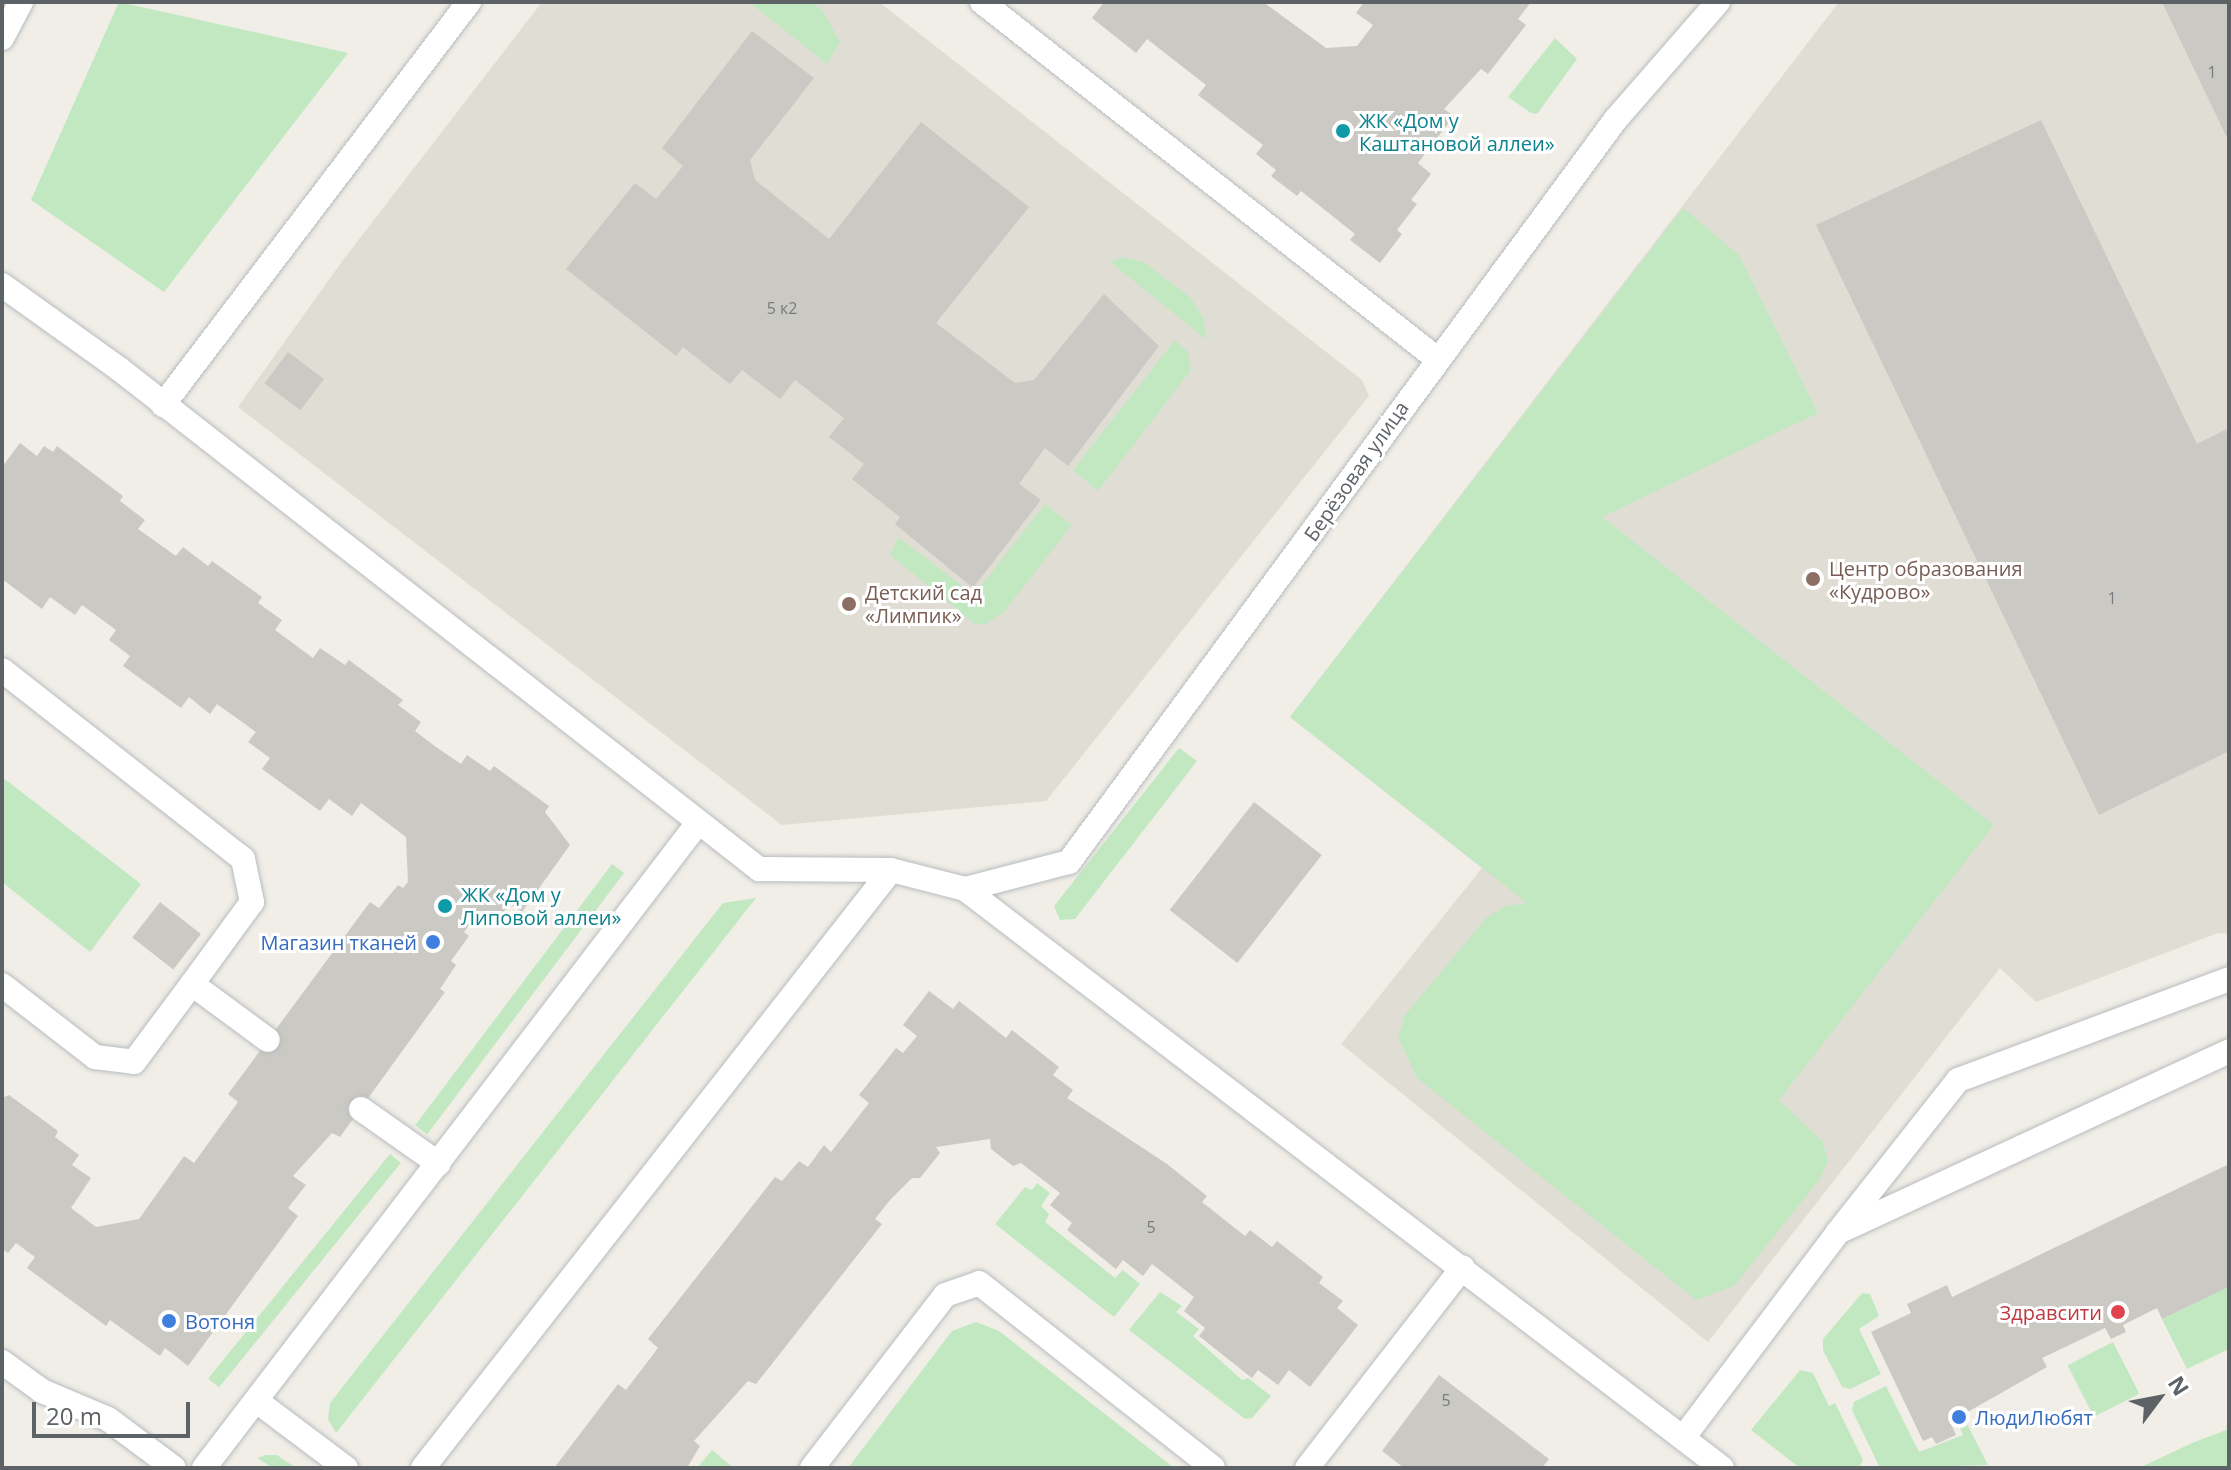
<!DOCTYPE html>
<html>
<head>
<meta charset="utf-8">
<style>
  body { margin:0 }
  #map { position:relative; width:2231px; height:1470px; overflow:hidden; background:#f0eee6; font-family:"Open Sans",sans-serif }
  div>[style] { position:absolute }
  .education>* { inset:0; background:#e0ddd4 }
  .green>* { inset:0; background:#c2e8c2; transform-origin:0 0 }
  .building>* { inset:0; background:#cbc9c3; transform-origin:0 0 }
  .roads { filter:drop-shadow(0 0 2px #b8bcc0) drop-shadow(0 0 2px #b8bcc0) }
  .lane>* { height:24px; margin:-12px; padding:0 12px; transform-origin:12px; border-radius:12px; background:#fff }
  .dots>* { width:22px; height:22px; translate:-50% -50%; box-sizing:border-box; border:4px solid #fff; border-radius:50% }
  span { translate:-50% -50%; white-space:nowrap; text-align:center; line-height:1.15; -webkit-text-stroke:6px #fff; paint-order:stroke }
  .number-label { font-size:16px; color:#787c7e }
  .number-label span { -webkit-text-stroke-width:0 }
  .culture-label { font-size:20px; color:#0d838f }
  .left { translate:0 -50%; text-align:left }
  .street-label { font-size:20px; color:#5d6267 }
  .education-label { font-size:20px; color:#785e54 }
  .shop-label { font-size:20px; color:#366cbe }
  .right { translate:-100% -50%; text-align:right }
  .health-label { font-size:20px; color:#be3a42 }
  .frame { position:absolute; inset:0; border:4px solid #5d6267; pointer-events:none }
  .north { position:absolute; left:2119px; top:1358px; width:80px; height:80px; -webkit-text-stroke:6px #fff; paint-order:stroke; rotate:58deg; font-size:22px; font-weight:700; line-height:32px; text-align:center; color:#5d6267 }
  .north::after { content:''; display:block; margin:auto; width:28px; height:36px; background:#5d6267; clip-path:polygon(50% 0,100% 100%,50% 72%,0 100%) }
  .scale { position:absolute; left:32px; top:1402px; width:158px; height:36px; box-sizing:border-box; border:4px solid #5d6267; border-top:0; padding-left:10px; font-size:24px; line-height:28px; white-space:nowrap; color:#5d6267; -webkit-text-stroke:6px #fff; paint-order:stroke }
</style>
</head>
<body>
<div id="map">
  <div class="education">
    <div style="clip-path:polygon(542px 2px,879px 2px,1362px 380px,1369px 396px,1046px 801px,782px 825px,238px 407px,343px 260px)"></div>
    <div style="clip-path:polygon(1839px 2px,2229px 2px,2229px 934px,2218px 933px,2036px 1002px,2000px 968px,1708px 1342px,1341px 1044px,1482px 868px,1290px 717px)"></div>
  </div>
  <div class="green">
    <div style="clip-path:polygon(119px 2px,348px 53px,164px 292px,31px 200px)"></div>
    <div style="clip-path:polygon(749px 2px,811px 2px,822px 10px,840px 42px,827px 64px)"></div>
    <div style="clip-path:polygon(1555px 38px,1577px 59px,1537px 114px,1531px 113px,1508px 97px)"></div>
    <div style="clip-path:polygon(1683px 208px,1739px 255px,1818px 413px,1602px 517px,1994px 825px,1779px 1100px,1823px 1142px,1828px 1161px,1820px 1179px,1734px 1286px,1696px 1300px,1417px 1078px,1398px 1037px,1405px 1015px,1487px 917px,1506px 906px,1527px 903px,1290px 717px)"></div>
    <div style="clip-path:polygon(1124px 257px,1145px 263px,1190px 297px,1203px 317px,1207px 340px,1110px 262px)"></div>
    <div style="clip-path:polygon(1175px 340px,1188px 352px,1191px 370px,1098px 491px,1073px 470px)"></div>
    <div style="clip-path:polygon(1045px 504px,1072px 525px,1003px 613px,985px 624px,975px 624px,890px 555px,898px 537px,974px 595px)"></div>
    <div style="clip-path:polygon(1179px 748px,1197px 761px,1075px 919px,1060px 920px,1054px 906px)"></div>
    <div style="clip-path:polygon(2px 777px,141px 884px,90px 952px,2px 882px)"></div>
    <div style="left:612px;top:864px;width:15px;height:327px;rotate:37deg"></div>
    <div style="clip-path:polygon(756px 898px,336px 1433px,328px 1419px,330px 1403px,723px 903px)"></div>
    <div style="left:390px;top:1154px;width:14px;height:289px;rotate:39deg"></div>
    <div style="clip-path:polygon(1037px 1183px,1050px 1193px,1041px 1206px,1049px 1214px,1045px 1222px,1115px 1278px,1123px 1270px,1140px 1284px,1114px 1317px,995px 1224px,1025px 1187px,1032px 1190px)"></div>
    <div style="clip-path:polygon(2229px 1287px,2229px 1349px,2187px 1369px,2162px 1319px)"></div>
    <div style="clip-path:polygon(1160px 1292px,1182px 1306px,1176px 1312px,1199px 1329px,1193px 1336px,1242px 1380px,1248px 1378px,1271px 1396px,1252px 1418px,1245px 1419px,1129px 1330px)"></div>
    <div style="clip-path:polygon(1862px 1293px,1870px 1294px,1879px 1316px,1859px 1329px,1881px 1374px,1850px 1389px,1842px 1387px,1823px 1350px,1823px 1339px)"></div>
    <div style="clip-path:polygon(976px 1322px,999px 1331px,1174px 1468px,848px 1468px,952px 1331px)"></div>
    <div style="left:2113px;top:1342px;width:58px;height:51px;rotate:63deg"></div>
    <div style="clip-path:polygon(1800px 1370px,1813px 1373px,1829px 1406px,1835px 1403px,1863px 1460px,1859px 1468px,1800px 1468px,1751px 1430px)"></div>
    <div style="clip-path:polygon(1886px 1386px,1919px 1452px,1963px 1435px,1960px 1428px,1967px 1424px,1988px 1465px,1880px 1468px,1852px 1410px,1854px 1402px)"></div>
    <div style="clip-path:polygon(2229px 1429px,2229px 1468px,2139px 1468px,2192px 1443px)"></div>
    <div style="clip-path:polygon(712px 1450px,734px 1468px,697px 1468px)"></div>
    <div style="clip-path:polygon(266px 1455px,277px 1455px,296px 1468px,273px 1468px,257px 1458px)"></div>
  </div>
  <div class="building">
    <div style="clip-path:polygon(1104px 2px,1263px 2px,1326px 48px,1357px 46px,1373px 25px,1356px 13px,1364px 2px,1531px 2px,1518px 19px,1526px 25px,1488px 74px,1481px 69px,1444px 109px,1454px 116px,1418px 163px,1431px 174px,1411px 200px,1417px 204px,1397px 230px,1402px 234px,1380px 263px,1350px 240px,1355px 234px,1301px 191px,1297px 196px,1271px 176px,1276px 170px,1256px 154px,1263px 145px,1198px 95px,1206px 85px,1147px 39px,1136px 53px,1092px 18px)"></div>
    <div style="clip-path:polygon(2162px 2px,2229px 2px,2229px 142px)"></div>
    <div style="clip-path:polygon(752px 31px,814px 78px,750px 160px,755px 180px,829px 239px,921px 122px,1029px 207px,936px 323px,1015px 383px,1034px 380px,1104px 294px,1159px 346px,1068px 466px,1045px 448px,1019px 484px,1041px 500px,973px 588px,895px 524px,900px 517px,852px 479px,864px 464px,829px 437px,844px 418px,795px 380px,780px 399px,742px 370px,730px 384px,683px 347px,676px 356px,566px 269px,635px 183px,656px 199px,683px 166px,662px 148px)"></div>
    <div style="clip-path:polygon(2041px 120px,2197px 444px,2229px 428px,2229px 751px,2099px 815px,1816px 225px)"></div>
    <div style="left:288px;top:352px;width:45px;height:39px;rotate:37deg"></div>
    <div style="clip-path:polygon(20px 443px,37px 456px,44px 446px,53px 452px,57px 446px,123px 496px,120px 501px,145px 520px,138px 529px,176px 556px,183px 547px,208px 566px,212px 561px,262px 597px,258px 603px,282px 620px,275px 630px,313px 658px,320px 648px,345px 665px,349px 660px,403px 700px,398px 705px,421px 722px,415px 731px,436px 747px,461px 764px,467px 755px,490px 771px,494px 766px,549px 806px,545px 812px,570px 845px,522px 912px,510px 904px,494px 924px,479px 912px,464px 932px,469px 936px,451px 961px,456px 965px,440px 989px,445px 992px,340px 1137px,332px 1133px,293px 1176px,306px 1185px,288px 1208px,298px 1216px,188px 1366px,165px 1348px,160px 1356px,110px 1320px,106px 1326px,27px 1268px,35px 1257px,16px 1243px,8px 1253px,2px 1249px,2px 1098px,9px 1095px,58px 1131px,55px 1137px,79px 1155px,72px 1165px,91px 1178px,71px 1208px,96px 1227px,139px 1219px,184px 1156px,194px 1163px,238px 1102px,228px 1094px,370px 902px,379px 908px,398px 885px,403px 888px,408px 882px,406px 837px,361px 803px,352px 816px,329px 799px,320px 811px,262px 769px,270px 758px,248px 742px,256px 732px,217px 704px,210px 714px,189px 697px,181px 708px,123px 666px,130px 656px,109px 640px,116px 630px,82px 605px,75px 615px,50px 597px,42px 609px,2px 579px,2px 467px)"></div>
    <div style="left:1254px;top:802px;width:86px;height:137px;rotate:38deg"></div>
    <div style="left:160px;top:902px;width:52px;height:45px;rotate:38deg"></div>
    <div style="clip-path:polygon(929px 991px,953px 1009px,959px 1001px,1006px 1038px,1012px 1030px,1059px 1067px,1053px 1075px,1073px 1090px,1067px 1098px,1167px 1164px,1207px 1196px,1202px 1202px,1245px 1236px,1250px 1230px,1272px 1247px,1277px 1241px,1323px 1277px,1319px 1283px,1343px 1301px,1337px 1308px,1358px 1325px,1310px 1387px,1289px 1370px,1278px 1385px,1258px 1370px,1252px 1378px,1199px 1336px,1205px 1328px,1184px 1311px,1194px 1297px,1152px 1264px,1143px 1276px,1123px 1260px,1116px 1269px,1067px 1230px,1072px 1223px,1050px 1205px,1060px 1193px,1021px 1163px,1013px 1166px,991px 1149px,990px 1139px,936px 1147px,940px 1153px,920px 1178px,912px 1178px,890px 1200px,875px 1219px,882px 1224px,756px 1384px,748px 1381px,694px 1441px,700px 1446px,687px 1468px,554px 1468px,618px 1384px,626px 1390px,658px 1348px,648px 1339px,775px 1177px,782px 1181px,799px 1161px,808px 1167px,824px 1145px,831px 1152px,869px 1103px,859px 1095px,896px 1048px,903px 1053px,917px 1036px,903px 1025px)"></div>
    <div style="clip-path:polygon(2229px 1164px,2229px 1287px,2162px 1319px,2157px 1308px,2123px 1325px,2126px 1332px,2111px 1339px,2105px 1328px,2042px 1358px,2047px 1367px,1950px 1422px,1956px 1435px,1936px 1444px,1932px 1437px,1923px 1441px,1871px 1332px,1911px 1313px,1907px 1304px,1947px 1285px,1952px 1297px)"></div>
    <div style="clip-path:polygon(1439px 1375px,1549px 1459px,1542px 1468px,1404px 1468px,1382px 1451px)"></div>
  </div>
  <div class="roads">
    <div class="lane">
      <div style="left:982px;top:2px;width:577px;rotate:38.1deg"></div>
      <div style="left:2px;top:38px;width:41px;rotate:-62.2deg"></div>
      <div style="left:2px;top:285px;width:143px;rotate:35.6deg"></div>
      <div style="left:118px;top:368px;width:814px;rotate:38.01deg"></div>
      <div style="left:759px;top:869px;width:132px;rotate:0.4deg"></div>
      <div style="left:891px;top:870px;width:76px;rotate:14.4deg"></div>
      <div style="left:965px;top:889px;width:953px;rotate:37.41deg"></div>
      <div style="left:163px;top:405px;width:506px;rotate:-52.79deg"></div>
      <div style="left:2px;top:670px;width:306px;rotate:38.1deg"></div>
      <div style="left:243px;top:859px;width:44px;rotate:78.2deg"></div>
      <div style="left:252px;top:902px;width:102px;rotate:126.2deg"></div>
      <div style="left:192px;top:984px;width:94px;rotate:36.4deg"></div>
      <div style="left:965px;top:889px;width:107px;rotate:-14.6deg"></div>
      <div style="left:1069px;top:862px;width:923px;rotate:-53.64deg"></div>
      <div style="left:1616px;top:119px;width:155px;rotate:-48.9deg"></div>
      <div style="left:2px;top:985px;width:118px;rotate:37.7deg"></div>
      <div style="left:95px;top:1057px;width:39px;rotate:7deg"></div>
      <div style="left:134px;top:1062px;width:97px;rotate:-53.4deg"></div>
      <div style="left:361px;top:1109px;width:95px;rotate:35.2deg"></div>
      <div style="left:1842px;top:1227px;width:187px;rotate:-51.7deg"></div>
      <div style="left:1958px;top:1080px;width:289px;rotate:-20.4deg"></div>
      <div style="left:2px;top:1362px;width:49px;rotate:35.9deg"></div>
      <div style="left:42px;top:1391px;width:72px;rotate:23deg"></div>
      <div style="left:108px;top:1419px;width:82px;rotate:36.6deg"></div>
      <div style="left:258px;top:1402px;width:110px;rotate:36.9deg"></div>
      <div style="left:1683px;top:1438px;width:258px;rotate:-53deg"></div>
      <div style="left:1838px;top:1232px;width:431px;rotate:-24.8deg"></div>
      <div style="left:204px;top:1468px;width:811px;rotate:-52.56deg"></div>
      <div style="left:423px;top:1468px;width:759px;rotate:-51.95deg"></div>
      <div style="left:812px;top:1468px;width:218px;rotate:-52.4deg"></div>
      <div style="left:945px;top:1295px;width:36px;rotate:-19deg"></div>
      <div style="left:979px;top:1283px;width:298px;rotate:38.3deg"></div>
      <div style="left:1307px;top:1468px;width:254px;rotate:-52.2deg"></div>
    </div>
  </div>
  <div class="dots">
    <div style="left:1343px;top:131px;background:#0f9aa8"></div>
    <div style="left:1813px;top:579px;background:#8d6e63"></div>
    <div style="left:849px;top:604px;background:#8d6e63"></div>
    <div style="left:445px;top:906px;background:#0f9aa8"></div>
    <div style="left:433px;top:942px;background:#3f7fe0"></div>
    <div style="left:2118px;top:1312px;background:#e0444e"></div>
    <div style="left:169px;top:1321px;background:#3f7fe0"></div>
    <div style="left:1959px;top:1417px;background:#3f7fe0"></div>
  </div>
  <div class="number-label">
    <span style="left:2212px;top:72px">1</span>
    <span style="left:782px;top:308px">5 к2</span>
    <span style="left:2112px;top:598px">1</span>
    <span style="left:1151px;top:1227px">5</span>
    <span style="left:1446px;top:1400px">5</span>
  </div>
  <div class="culture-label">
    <span class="left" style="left:1359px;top:132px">ЖК «Дом у<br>Каштановой аллеи»</span>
    <span class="left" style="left:461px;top:906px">ЖК «Дом у<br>Липовой аллеи»</span>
  </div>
  <div class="street-label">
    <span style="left:1356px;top:471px;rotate:-55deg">Берёзовая улица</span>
  </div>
  <div class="education-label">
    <span class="left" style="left:1829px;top:580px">Центр образования<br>«Кудрово»</span>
    <span class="left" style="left:865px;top:604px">Детский сад<br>«Лимпик»</span>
  </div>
  <div class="shop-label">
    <span class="right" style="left:417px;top:942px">Магазин тканей</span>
    <span class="left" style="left:185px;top:1321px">Вотоня</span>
    <span class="left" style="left:1975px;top:1417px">ЛюдиЛюбят</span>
  </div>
  <div class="health-label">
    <span class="right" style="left:2102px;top:1312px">Здравсити</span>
  </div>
  <div class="frame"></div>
  <div class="north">N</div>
  <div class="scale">20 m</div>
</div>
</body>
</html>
